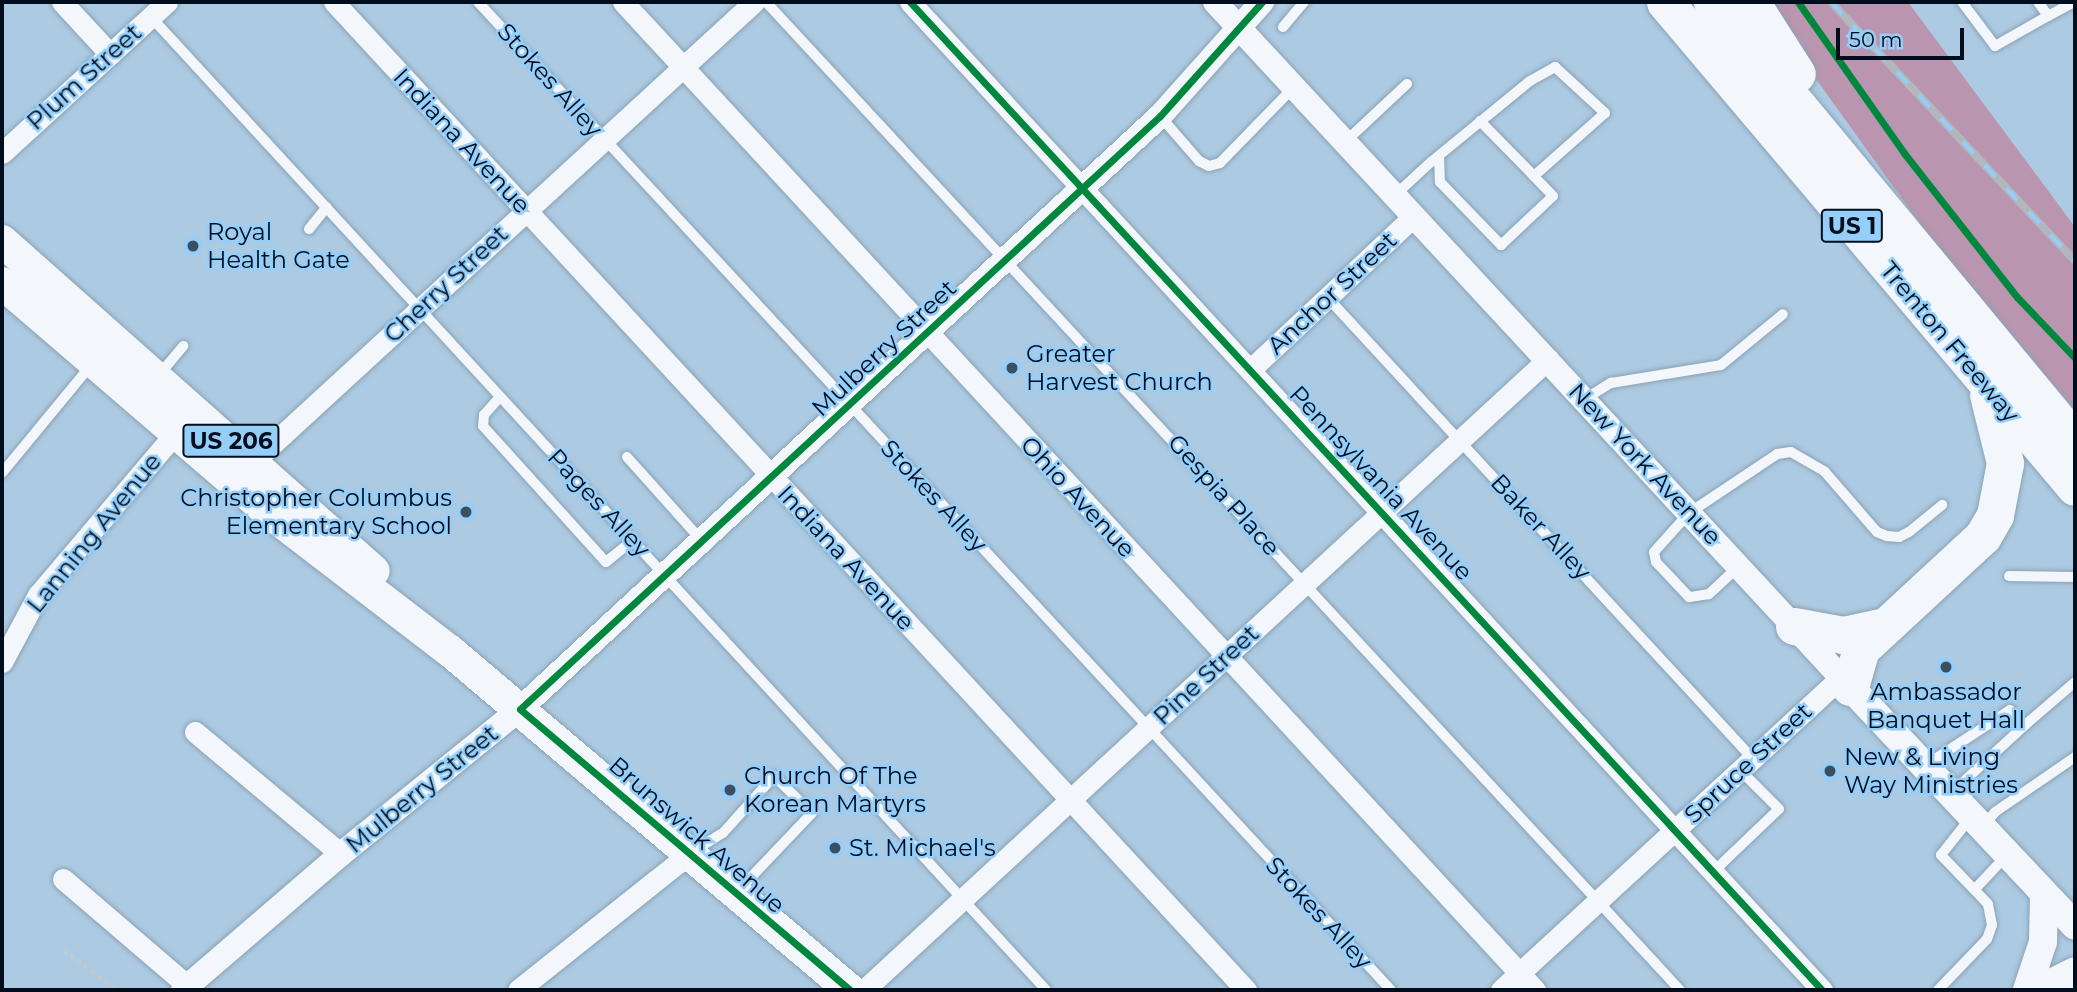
<!DOCTYPE html>
<html>
<head>
<meta charset="utf-8">
<style>
  body { margin:0 }
  #map { position:relative; width:2077px; height:992px; overflow:hidden; background:#accae2; font-family:Montserrat,sans-serif }
  div>[style] { position:absolute }
  .forest>* { inset:0; background:#ba95af }
  .path>* { height:3.5px; margin-top:-1.75px; transform-origin:0; background:repeating-linear-gradient(90deg,#c0cad1 0 5px,transparent 0 8.5px) }
  .roads { filter:drop-shadow(0 0 2px #8aa2b4) drop-shadow(0 0 2px #8aa2b4) }
  .service>* { height:10px; margin:-5px; padding:0 5px; transform-origin:5px; border-radius:5px; background:#f3f7fb }
  .minor>* { height:21px; margin:-10.5px; padding:0 10.5px; transform-origin:10.5px; border-radius:10.5px; background:#f3f7fb }
  .tertiary>* { height:24px; margin:-12px; padding:0 12px; transform-origin:12px; border-radius:12px; background:#f3f7fb }
  .secondary>* { height:28px; margin:-14px; padding:0 14px; transform-origin:14px; border-radius:14px; background:#f3f7fb }
  .primary>* { height:32px; margin:-16px; padding:0 16px; transform-origin:16px; border-radius:16px; background:#f3f7fb }
  .motorway>* { height:37px; margin:-18.5px; padding:0 18.5px; transform-origin:18.5px; border-radius:18.5px; background:#f3f7fb }
  .rail>* { height:8px; margin-top:-4px; transform-origin:0; background:repeating-linear-gradient(90deg,#95cef9 0 16px,#b0b8be 0 32px); box-sizing:border-box; border-block:2px solid #b0b8be }
  .cycleway>* { height:7px; margin:-3.5px; padding:0 3.5px; transform-origin:3.5px; border-radius:3.5px; background:#00873e }
  .dots>* { width:19px; height:19px; translate:-50% -50%; box-sizing:border-box; border:4px solid #95cef9; border-radius:50% }
  span { translate:-50% -50%; white-space:nowrap; text-align:center; line-height:1.15; -webkit-text-stroke:5px #95cef9; paint-order:stroke }
  .shield-label span { padding:2px 5px; background:#95cef9; border:2px solid; border-radius:5px; -webkit-text-stroke-width:0 }
  .shield-label { font-size:23px; color:#000d1c; font-weight:700 }
  .street-label { font-size:24px; color:#000d1c }
  .poi-label { font-size:24px; color:#000d1c }
  .left { translate:0 -50%; text-align:left }
  .right { translate:-100% -50%; text-align:right }
  .frame { position:absolute; inset:0; border:4px solid #000d1c; pointer-events:none }
  .scale { position:absolute; left:1836px; top:28px; width:128px; height:32px; box-sizing:border-box; border:4px solid #000d1c; border-top:0; padding-left:9px; font-size:21px; line-height:24px; white-space:nowrap; color:#000d1c; -webkit-text-stroke:5px #95cef9; paint-order:stroke }
</style>
</head>
<body>
<div id="map">
  <div class="forest">
    <div style="clip-path:polygon(1768px 2px,1908px 2px,2075px 227px,2075px 410px,1956px 274px,1811px 72px)"></div>
  </div>
  <div class="path">
    <div style="left:64px;top:950px;width:66px;rotate:37.6deg"></div>
  </div>
  <div class="roads">
    <div class="service">
      <div style="left:478px;top:2px;width:1345px;rotate:47.26deg"></div>
      <div style="left:766px;top:2px;width:1346px;rotate:47.23deg"></div>
      <div style="left:1962px;top:2px;width:55px;rotate:53.1deg"></div>
      <div style="left:1995px;top:46px;width:61px;rotate:-29.5deg"></div>
      <div style="left:2038px;top:2px;width:17px;rotate:54deg"></div>
      <div style="left:2048px;top:16px;width:30px;rotate:-28deg"></div>
      <div style="left:151px;top:17px;width:1322px;rotate:47.39deg"></div>
      <div style="left:1283px;top:27px;width:33px;rotate:-50deg"></div>
      <div style="left:1160px;top:116px;width:60px;rotate:49.1deg"></div>
      <div style="left:1199px;top:161px;width:11px;rotate:27deg"></div>
      <div style="left:1209px;top:166px;width:11px;rotate:-15deg"></div>
      <div style="left:1220px;top:163px;width:107px;rotate:-45.8deg"></div>
      <div style="left:1345px;top:142px;width:85px;rotate:-43.1deg"></div>
      <div style="left:1439px;top:156px;width:26px;rotate:88deg"></div>
      <div style="left:1440px;top:182px;width:88px;rotate:45.9deg"></div>
      <div style="left:1501px;top:245px;width:71px;rotate:-43.3deg"></div>
      <div style="left:1553px;top:196px;width:28px;rotate:-134deg"></div>
      <div style="left:1394px;top:196px;width:50px;rotate:-42.6deg"></div>
      <div style="left:1431px;top:162px;width:128px;rotate:-39.3deg"></div>
      <div style="left:1530px;top:81px;width:29px;rotate:-29deg"></div>
      <div style="left:1555px;top:67px;width:68px;rotate:42.6deg"></div>
      <div style="left:1605px;top:113px;width:95px;rotate:138.4deg"></div>
      <div style="left:1534px;top:176px;width:77px;rotate:-134.5deg"></div>
      <div style="left:309px;top:229px;width:28px;rotate:-51deg"></div>
      <div style="left:1327px;top:297px;width:628px;rotate:47.32deg"></div>
      <div style="left:159px;top:375px;width:38px;rotate:-50deg"></div>
      <div style="left:500px;top:397px;width:24px;rotate:132deg"></div>
      <div style="left:484px;top:415px;width:11px;rotate:95deg"></div>
      <div style="left:483px;top:426px;width:183px;rotate:47.9deg"></div>
      <div style="left:606px;top:562px;width:35px;rotate:-39deg"></div>
      <div style="left:1585px;top:399px;width:31px;rotate:-32deg"></div>
      <div style="left:1611px;top:383px;width:111px;rotate:-9.3deg"></div>
      <div style="left:1721px;top:365px;width:80px;rotate:-39.4deg"></div>
      <div style="left:627px;top:457px;width:113px;rotate:48.2deg"></div>
      <div style="left:2px;top:473px;width:140px;rotate:-50.5deg"></div>
      <div style="left:1738px;top:567px;width:40px;rotate:137deg"></div>
      <div style="left:1709px;top:594px;width:20px;rotate:171deg"></div>
      <div style="left:1689px;top:597px;width:48px;rotate:-133.3deg"></div>
      <div style="left:1656px;top:562px;width:10px;rotate:-101deg"></div>
      <div style="left:1654px;top:552px;width:52px;rotate:-48.1deg"></div>
      <div style="left:1689px;top:513px;width:106px;rotate:-33.8deg"></div>
      <div style="left:1777px;top:454px;width:14px;rotate:-8deg"></div>
      <div style="left:1791px;top:452px;width:39px;rotate:30deg"></div>
      <div style="left:1825px;top:472px;width:79px;rotate:49.1deg"></div>
      <div style="left:1877px;top:532px;width:11px;rotate:22deg"></div>
      <div style="left:1887px;top:536px;width:12px;rotate:5deg"></div>
      <div style="left:1899px;top:537px;width:11px;rotate:-27deg"></div>
      <div style="left:1909px;top:532px;width:43px;rotate:-39.3deg"></div>
      <div style="left:2009px;top:576px;width:66px;rotate:0.9deg"></div>
      <div style="left:2025px;top:725px;width:66px;rotate:-40.7deg"></div>
      <div style="left:1926px;top:765px;width:100px;rotate:-33.2deg"></div>
      <div style="left:2010px;top:710px;width:21px;rotate:45deg"></div>
      <div style="left:2025px;top:725px;width:100px;rotate:137.4deg"></div>
      <div style="left:1983px;top:826px;width:18px;rotate:-49deg"></div>
      <div style="left:1995px;top:812px;width:97px;rotate:-34.5deg"></div>
      <div style="left:692px;top:852px;width:36px;rotate:-32deg"></div>
      <div style="left:723px;top:833px;width:76px;rotate:-48.2deg"></div>
      <div style="left:774px;top:776px;width:53px;rotate:44.2deg"></div>
      <div style="left:812px;top:813px;width:109px;rotate:133.5deg"></div>
      <div style="left:1713px;top:872px;width:91px;rotate:-43.7deg"></div>
      <div style="left:1779px;top:809px;width:55px;rotate:-135deg"></div>
      <div style="left:1976px;top:888px;width:45px;rotate:-46.8deg"></div>
      <div style="left:1938px;top:990px;width:71px;rotate:-46.1deg"></div>
      <div style="left:1987px;top:939px;width:15px;rotate:-70deg"></div>
      <div style="left:1992px;top:925px;width:21px;rotate:-101deg"></div>
      <div style="left:1988px;top:904px;width:68px;rotate:-133.8deg"></div>
      <div style="left:1941px;top:855px;width:48px;rotate:-51.7deg"></div>
    </div>
    <div class="minor">
      <div style="left:62px;top:2px;width:71px;rotate:47.3deg"></div>
      <div style="left:334px;top:2px;width:1345px;rotate:47.29deg"></div>
      <div style="left:623px;top:2px;width:1345px;rotate:47.29deg"></div>
      <div style="left:910px;top:2px;width:1345px;rotate:47.29deg"></div>
      <div style="left:2px;top:153px;width:224px;rotate:-42.5deg"></div>
      <div style="left:1251px;top:369px;width:224px;rotate:-43.2deg"></div>
      <div style="left:246px;top:474px;width:15px;rotate:-58deg"></div>
      <div style="left:254px;top:461px;width:679px;rotate:-42.55deg"></div>
      <div style="left:2px;top:662px;width:76px;rotate:-61.8deg"></div>
      <div style="left:38px;top:595px;width:226px;rotate:-49.7deg"></div>
      <div style="left:195px;top:732px;width:190px;rotate:39.9deg"></div>
      <div style="left:63px;top:879px;width:165px;rotate:40.6deg"></div>
      <div style="left:518px;top:990px;width:220px;rotate:-38.5deg"></div>
      <div style="left:864px;top:990px;width:931px;rotate:-42.69deg"></div>
      <div style="left:1501px;top:990px;width:462px;rotate:-42.6deg"></div>
    </div>
    <div class="tertiary">
      <div style="left:1215px;top:2px;width:934px;rotate:47.17deg"></div>
      <div style="left:183px;top:990px;width:208px;rotate:-40.7deg"></div>
      <div style="left:341px;top:854px;width:230px;rotate:-39deg"></div>
      <div style="left:520px;top:709px;width:872px;rotate:-42.82deg"></div>
      <div style="left:1160px;top:116px;width:153px;rotate:-48.2deg"></div>
    </div>
    <div class="secondary">
      <div style="left:1850px;top:687px;width:328px;rotate:46.7deg"></div>
      <div style="left:2027px;top:990px;width:51px;rotate:-71.6deg"></div>
      <div style="left:2043px;top:942px;width:46px;rotate:-88.8deg"></div>
      <div style="left:2037px;top:990px;width:42px;rotate:-26.6deg"></div>
    </div>
    <div class="primary">
      <div style="left:2px;top:241px;width:497px;rotate:41.6deg"></div>
      <div style="left:2px;top:283px;width:348px;rotate:40.7deg"></div>
      <div style="left:266px;top:510px;width:232px;rotate:37.5deg"></div>
      <div style="left:450px;top:651px;width:524px;rotate:40.28deg"></div>
    </div>
    <div class="motorway">
      <div style="left:1665px;top:2px;width:635px;rotate:49.79deg"></div>
      <div style="left:1712px;top:2px;width:570px;rotate:50.41deg"></div>
      <div style="left:1751px;top:2px;width:85px;rotate:57.4deg"></div>
      <div style="left:1794px;top:626px;width:50px;rotate:10.4deg"></div>
      <div style="left:1843px;top:635px;width:39px;rotate:-12deg"></div>
      <div style="left:1850px;top:687px;width:40px;rotate:-74deg"></div>
      <div style="left:1861px;top:649px;width:166px;rotate:-42.8deg"></div>
      <div style="left:1983px;top:536px;width:24px;rotate:-60deg"></div>
      <div style="left:1995px;top:515px;width:53px;rotate:-79.1deg"></div>
      <div style="left:2005px;top:463px;width:70px;rotate:-104deg"></div>
    </div>
  </div>
  <div class="rail">
    <div style="left:1831px;top:2px;width:356px;rotate:46.7deg"></div>
  </div>
  <div class="cycleway">
    <div style="left:910px;top:2px;width:1345px;rotate:47.29deg"></div>
    <div style="left:1798px;top:2px;width:184px;rotate:54.9deg"></div>
    <div style="left:1904px;top:153px;width:183px;rotate:51.9deg"></div>
    <div style="left:2017px;top:297px;width:84px;rotate:46.4deg"></div>
    <div style="left:850px;top:990px;width:433px;rotate:-139.6deg"></div>
    <div style="left:520px;top:709px;width:872px;rotate:-42.82deg"></div>
    <div style="left:1160px;top:116px;width:153px;rotate:-48.2deg"></div>
  </div>
  <div class="dots">
    <div style="left:193px;top:246px;background:#3c4f61"></div>
    <div style="left:1012px;top:368px;background:#3c4f61"></div>
    <div style="left:466px;top:512px;background:#3c4f61"></div>
    <div style="left:1946px;top:667px;background:#3c4f61"></div>
    <div style="left:1830px;top:771px;background:#3c4f61"></div>
    <div style="left:730px;top:790px;background:#3c4f61"></div>
    <div style="left:835px;top:848px;background:#3c4f61"></div>
  </div>
  <div class="shield-label">
    <span style="left:1852px;top:226px">US 1</span>
    <span style="left:231px;top:441px">US 206</span>
  </div>
  <div class="street-label">
    <span style="left:84px;top:77px;rotate:-42deg">Plum Street</span>
    <span style="left:550px;top:80px;rotate:48deg">Stokes Alley</span>
    <span style="left:462px;top:141px;rotate:47deg">Indiana Avenue</span>
    <span style="left:446px;top:284px;rotate:-43deg">Cherry Street</span>
    <span style="left:1332px;top:293px;rotate:-43deg">Anchor Street</span>
    <span style="left:1950px;top:342px;rotate:50deg">Trenton Freeway</span>
    <span style="left:884px;top:348px;rotate:-43deg">Mulberry Street</span>
    <span style="left:1645px;top:464px;rotate:47deg">New York Avenue</span>
    <span style="left:1381px;top:483px;rotate:47deg">Pennsylvania Avenue</span>
    <span style="left:1224px;top:495px;rotate:48deg">Gespia Place</span>
    <span style="left:934px;top:496px;rotate:47deg">Stokes Alley</span>
    <span style="left:1078px;top:497px;rotate:47deg">Ohio Avenue</span>
    <span style="left:599px;top:503px;rotate:47deg">Pages Alley</span>
    <span style="left:1541px;top:527px;rotate:47deg">Baker Alley</span>
    <span style="left:94px;top:533px;rotate:-51deg">Lanning Avenue</span>
    <span style="left:846px;top:558px;rotate:47deg">Indiana Avenue</span>
    <span style="left:1206px;top:675px;rotate:-43deg">Pine Street</span>
    <span style="left:1748px;top:763px;rotate:-43deg">Spruce Street</span>
    <span style="left:422px;top:789px;rotate:-39deg">Mulberry Street</span>
    <span style="left:697px;top:835px;rotate:41deg">Brunswick Avenue</span>
    <span style="left:1319px;top:913px;rotate:47deg">Stokes Alley</span>
  </div>
  <div class="poi-label">
    <span class="left" style="left:207px;top:246px">Royal<br>Health Gate</span>
    <span class="left" style="left:1026px;top:368px">Greater<br>Harvest Church</span>
    <span class="right" style="left:452px;top:512px">Christopher Columbus<br>Elementary School</span>
    <span style="left:1946px;top:706px">Ambassador<br>Banquet Hall</span>
    <span class="left" style="left:1844px;top:771px">New &amp; Living<br>Way Ministries</span>
    <span class="left" style="left:744px;top:790px">Church Of The<br>Korean Martyrs</span>
    <span class="left" style="left:849px;top:848px">St. Michael's</span>
  </div>
  <div class="frame"></div>
  <div class="scale">50 m</div>
</div>
</body>
</html>
